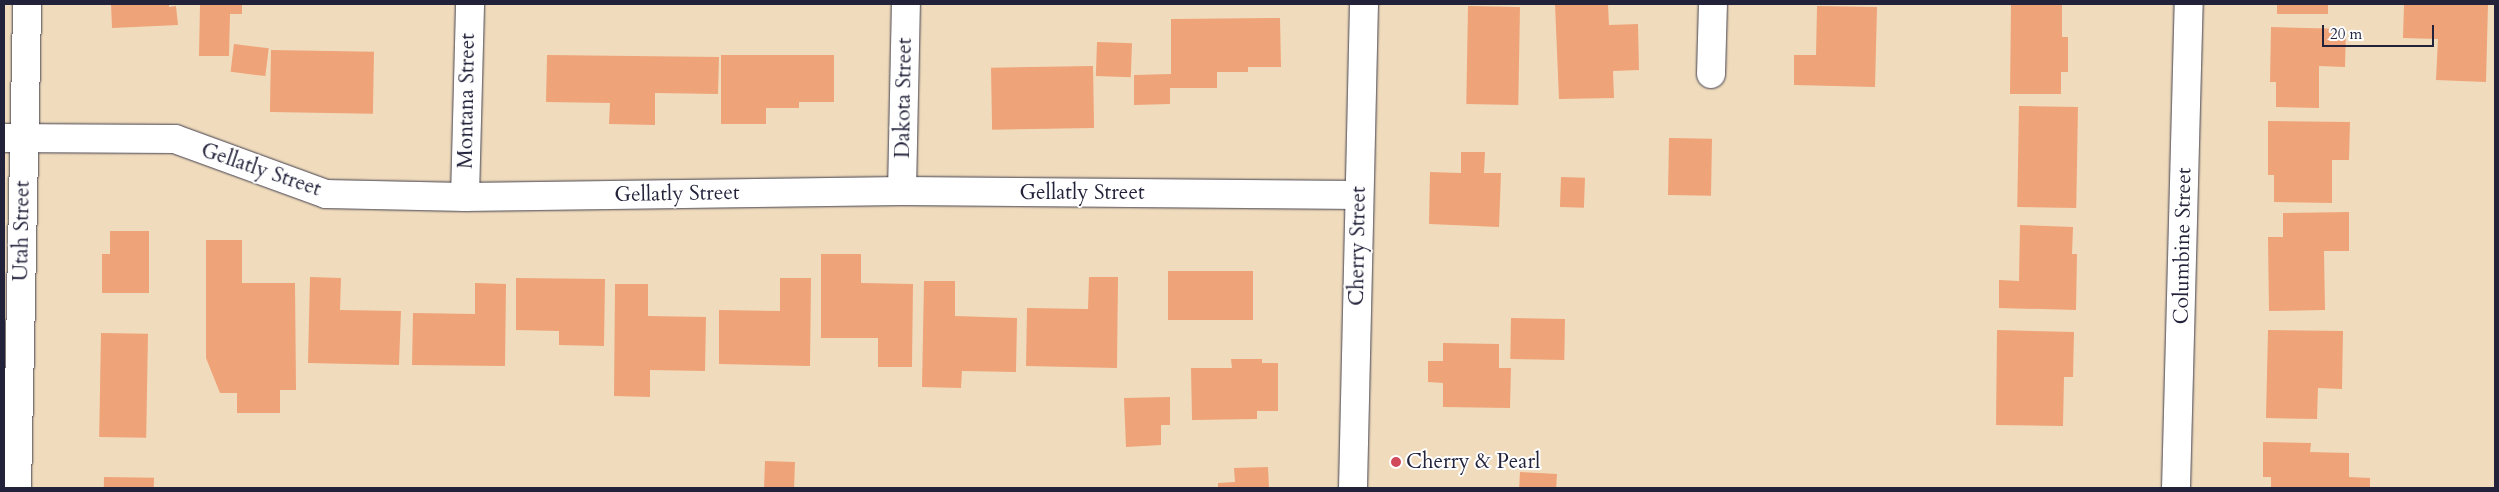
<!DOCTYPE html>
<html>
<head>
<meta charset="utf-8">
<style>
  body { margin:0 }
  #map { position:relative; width:2499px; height:492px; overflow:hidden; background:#f0dcbc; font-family:Cardo,serif }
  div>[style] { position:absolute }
  .building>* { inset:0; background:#efa379; transform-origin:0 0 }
  .roads { filter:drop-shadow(0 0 1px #413e4e) drop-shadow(0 0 1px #413e4e) }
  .street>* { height:28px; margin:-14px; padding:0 14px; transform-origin:14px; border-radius:14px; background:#fff }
  .secondary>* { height:28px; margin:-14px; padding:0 14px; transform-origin:14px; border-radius:14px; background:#fff }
  .dots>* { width:14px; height:14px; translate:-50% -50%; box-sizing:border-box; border:2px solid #fff; border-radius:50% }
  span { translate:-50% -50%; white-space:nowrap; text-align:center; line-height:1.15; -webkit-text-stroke:4px #fff; paint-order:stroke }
  .street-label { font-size:21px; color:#22223b }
  .poi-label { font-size:21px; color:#22223b }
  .left { translate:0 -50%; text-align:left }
  .frame { position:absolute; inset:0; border:5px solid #22223b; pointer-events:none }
  .scale { position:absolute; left:2322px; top:25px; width:112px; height:22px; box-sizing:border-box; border:2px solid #22223b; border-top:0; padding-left:6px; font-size:15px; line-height:18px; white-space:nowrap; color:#22223b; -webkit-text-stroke:4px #fff; paint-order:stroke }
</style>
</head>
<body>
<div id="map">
  <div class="building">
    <div style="clip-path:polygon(111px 4px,169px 4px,169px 7px,176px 6px,178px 25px,112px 28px)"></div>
    <div style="clip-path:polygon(200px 4px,242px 4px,242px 14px,230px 14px,229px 56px,199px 56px)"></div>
    <div style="clip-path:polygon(1555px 4px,1608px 4px,1609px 25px,1638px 24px,1639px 70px,1613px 71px,1614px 98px,1559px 99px)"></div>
    <div style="clip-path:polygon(2011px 4px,2062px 5px,2062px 37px,2068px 37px,2068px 72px,2061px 72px,2061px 94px,2010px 94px)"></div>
    <div style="left:2277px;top:4px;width:51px;height:10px"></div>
    <div style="clip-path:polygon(2404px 4px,2488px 4px,2486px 82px,2436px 80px,2438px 39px,2403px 38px)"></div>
    <div style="left:1468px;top:6px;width:52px;height:98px;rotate:1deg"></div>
    <div style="clip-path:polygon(1817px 6px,1877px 7px,1875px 87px,1794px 85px,1794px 55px,1816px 55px)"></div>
    <div style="clip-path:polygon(1280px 18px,1281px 67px,1248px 67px,1248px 72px,1217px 72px,1217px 88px,1170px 88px,1170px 104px,1134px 105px,1134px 75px,1171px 74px,1171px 19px)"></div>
    <div style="clip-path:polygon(2271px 27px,2346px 29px,2345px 67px,2319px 66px,2319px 108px,2276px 107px,2276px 82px,2270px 82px)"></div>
    <div style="left:1097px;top:42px;width:35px;height:34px;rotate:2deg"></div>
    <div style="left:234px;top:44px;width:35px;height:28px;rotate:7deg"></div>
    <div style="left:271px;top:50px;width:103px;height:62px;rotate:1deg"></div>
    <div style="clip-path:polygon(547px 55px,719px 57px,718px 94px,655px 93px,655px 125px,609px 124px,610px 103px,546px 102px)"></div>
    <div style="clip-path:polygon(721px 55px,834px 55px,834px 102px,799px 102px,799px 108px,766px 108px,766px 124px,721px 124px)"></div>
    <div style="left:1093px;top:66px;width:62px;height:102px;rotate:89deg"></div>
    <div style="left:2019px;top:106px;width:59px;height:101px;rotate:1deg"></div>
    <div style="clip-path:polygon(2268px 121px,2350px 122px,2349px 160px,2332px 160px,2332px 203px,2274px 202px,2274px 175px,2268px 175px)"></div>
    <div style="left:1669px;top:138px;width:43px;height:57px;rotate:1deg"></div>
    <div style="clip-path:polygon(1461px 152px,1485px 152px,1484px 173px,1501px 173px,1499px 227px,1429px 224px,1430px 172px,1461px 173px)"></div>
    <div style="left:1561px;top:177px;width:24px;height:30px;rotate:2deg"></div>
    <div style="clip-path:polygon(2349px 212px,2349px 251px,2324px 251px,2325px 310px,2269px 311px,2268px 237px,2283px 237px,2283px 213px)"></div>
    <div style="clip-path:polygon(2020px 225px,2073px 227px,2072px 254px,2077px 254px,2076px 310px,1999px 308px,1999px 280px,2019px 281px)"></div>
    <div style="clip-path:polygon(110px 231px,149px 231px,149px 293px,102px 293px,102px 254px,110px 254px)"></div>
    <div style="clip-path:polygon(206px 240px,242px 240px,242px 283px,295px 283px,296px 390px,280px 390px,280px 413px,237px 413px,237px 393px,220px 393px,206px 358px)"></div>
    <div style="clip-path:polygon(821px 254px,861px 254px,861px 283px,913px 284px,912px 367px,878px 367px,878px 338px,821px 338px)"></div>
    <div style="left:1253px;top:271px;width:49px;height:85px;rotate:90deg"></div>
    <div style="clip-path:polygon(310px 277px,341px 278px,340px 310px,401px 311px,399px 365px,308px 363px)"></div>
    <div style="clip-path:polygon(1089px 277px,1118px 277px,1117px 368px,1026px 366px,1027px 308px,1088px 309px)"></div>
    <div style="clip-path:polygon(516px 278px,605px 279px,604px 346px,559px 345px,559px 331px,516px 330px)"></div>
    <div style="clip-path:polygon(780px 278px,811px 278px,810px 366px,719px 364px,719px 310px,780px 311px)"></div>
    <div style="clip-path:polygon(924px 281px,955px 281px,955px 316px,1017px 318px,1016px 372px,962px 371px,961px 388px,922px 387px)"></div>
    <div style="clip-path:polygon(475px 283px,506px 284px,505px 366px,412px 365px,413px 313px,475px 314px)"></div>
    <div style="clip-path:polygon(615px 284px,648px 284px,648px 316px,706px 317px,705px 371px,650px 370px,650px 397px,614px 396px)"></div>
    <div style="left:1511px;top:318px;width:54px;height:41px;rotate:1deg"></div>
    <div style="clip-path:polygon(1997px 330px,2074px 332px,2073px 377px,2064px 377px,2063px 426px,1996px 425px)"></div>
    <div style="clip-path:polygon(2268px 330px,2343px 331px,2342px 389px,2318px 388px,2317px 419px,2266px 418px)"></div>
    <div style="left:101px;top:333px;width:47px;height:104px;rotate:1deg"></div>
    <div style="clip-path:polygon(1443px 343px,1499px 344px,1499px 368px,1511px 368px,1510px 408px,1443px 407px,1443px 383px,1428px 382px,1428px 361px,1443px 361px)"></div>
    <div style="clip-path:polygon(1231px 359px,1262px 359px,1262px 363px,1278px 363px,1278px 411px,1257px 411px,1257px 419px,1192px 420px,1191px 368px,1232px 368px)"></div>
    <div style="clip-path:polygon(1170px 397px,1170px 425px,1161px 425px,1161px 445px,1126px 447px,1124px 398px)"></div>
    <div style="clip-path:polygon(2263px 442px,2311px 443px,2310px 452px,2349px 453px,2349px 477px,2370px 478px,2370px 488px,2271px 488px,2271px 477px,2263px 477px)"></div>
    <div style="left:765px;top:461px;width:30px;height:27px;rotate:2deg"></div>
    <div style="clip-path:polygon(1268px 467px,1269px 488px,1218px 488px,1218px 483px,1235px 482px,1234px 468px)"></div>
    <div style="left:1520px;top:472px;width:37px;height:16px;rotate:3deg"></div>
    <div style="left:104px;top:477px;width:50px;height:11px;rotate:1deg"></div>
  </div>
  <div class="roads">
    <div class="street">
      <div style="left:1711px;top:74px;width:70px;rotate:-88.4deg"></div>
      <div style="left:4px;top:138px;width:171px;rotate:0.3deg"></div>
      <div style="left:175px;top:139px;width:161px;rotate:20deg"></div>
      <div style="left:326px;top:194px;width:139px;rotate:1.2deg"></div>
      <div style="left:465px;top:197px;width:437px;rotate:-0.8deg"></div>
      <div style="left:902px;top:191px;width:457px;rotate:0.5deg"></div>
      <div style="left:902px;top:191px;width:187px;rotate:-88.8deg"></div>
      <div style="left:465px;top:197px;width:193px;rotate:-88.5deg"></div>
      <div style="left:17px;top:488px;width:484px;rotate:-88.8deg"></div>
      <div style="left:2176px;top:488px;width:484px;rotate:-88.5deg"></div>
    </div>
    <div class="secondary">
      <div style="left:1353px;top:488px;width:484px;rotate:-88.7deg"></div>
    </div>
  </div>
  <div class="dots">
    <div style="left:1396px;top:462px;background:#d1495b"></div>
  </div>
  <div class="street-label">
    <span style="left:904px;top:98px;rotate:-89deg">Dakota Street</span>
    <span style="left:467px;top:101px;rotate:-89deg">Montana Street</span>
    <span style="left:261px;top:170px;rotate:19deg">Gellatly Street</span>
    <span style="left:1082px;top:193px">Gellatly Street</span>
    <span style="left:677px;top:194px;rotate:-1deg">Gellatly Street</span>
    <span style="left:22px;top:231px;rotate:-89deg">Utah Street</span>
    <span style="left:1358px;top:246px;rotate:-89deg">Cherry Street</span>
    <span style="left:2183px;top:246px;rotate:-89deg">Columbine Street</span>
  </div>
  <div class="poi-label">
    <span class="left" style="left:1406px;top:462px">Cherry &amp; Pearl</span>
  </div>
  <div class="frame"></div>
  <div class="scale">20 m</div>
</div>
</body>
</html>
